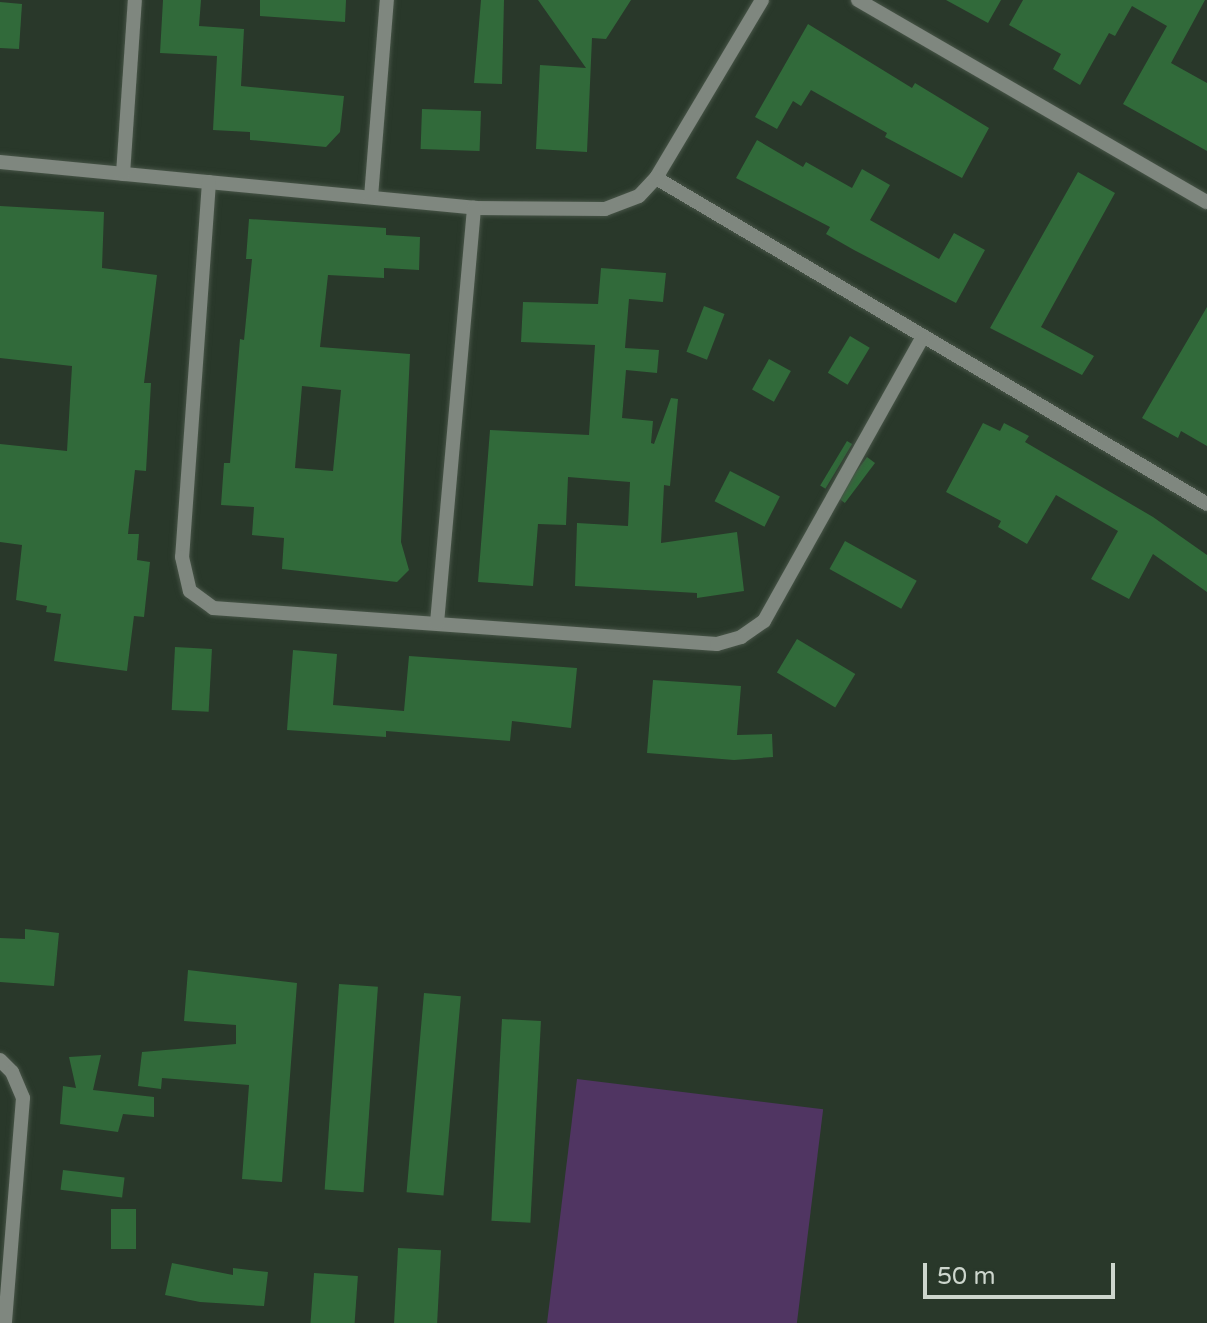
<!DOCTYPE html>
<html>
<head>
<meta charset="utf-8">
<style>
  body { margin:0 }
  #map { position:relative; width:1207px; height:1323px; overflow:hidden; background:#29382a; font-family:"Varela Round",sans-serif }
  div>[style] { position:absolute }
  .green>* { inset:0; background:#503562; transform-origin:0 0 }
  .building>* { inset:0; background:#316a3a; transform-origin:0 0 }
  .roads { filter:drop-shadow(0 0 2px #475447) drop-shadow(0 0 2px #475447) }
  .minor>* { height:14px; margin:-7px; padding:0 7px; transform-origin:7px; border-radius:7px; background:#7f877f }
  span { translate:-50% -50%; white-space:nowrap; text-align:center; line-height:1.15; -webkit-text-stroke:6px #29382a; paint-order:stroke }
  .scale { position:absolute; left:923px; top:1263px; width:192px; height:36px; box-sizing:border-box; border:4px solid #cdd6cd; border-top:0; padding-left:10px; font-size:24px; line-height:28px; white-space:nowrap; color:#cdd6cd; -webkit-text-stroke:6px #29382a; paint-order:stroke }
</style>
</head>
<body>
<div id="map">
  <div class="green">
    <div style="left:577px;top:1079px;width:248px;height:246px;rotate:7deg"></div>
  </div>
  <div class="building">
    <div style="clip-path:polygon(163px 0,201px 0,199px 26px,244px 29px,241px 86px,344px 96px,340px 132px,326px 147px,250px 140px,250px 132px,213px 130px,217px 56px,160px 53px)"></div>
    <div style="clip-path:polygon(260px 0,346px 0,345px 22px,260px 16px)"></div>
    <div style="clip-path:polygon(481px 0,504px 0,502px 84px,474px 83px)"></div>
    <div style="clip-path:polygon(538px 0,631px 0,606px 39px,592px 38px,587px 152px,536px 149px,540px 65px,586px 68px)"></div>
    <div style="clip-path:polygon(946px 0,1001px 0,988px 23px)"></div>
    <div style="clip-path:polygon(1023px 0,1205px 0,1171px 63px,1207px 83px,1207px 151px,1123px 104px,1167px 26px,1132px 6px,1115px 36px,1109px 33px,1080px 85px,1053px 69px,1061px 54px,1009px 25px)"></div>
    <div style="clip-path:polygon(0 2px,22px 4px,19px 49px,0 48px)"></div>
    <div style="clip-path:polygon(808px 24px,912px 88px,915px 83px,989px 128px,962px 178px,885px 137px,887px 133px,811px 90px,801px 106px,793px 101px,777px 129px,755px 117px)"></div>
    <div style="left:422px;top:109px;width:59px;height:40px;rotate:2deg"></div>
    <div style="clip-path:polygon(757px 140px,803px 167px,806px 162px,852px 188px,862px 169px,890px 185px,870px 220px,939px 259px,954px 233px,985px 250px,956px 303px,854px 250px,826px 234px,830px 227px,736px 178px)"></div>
    <div style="clip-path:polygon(1078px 172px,1115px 193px,1041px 327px,1094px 356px,1082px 375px,990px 328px)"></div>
    <div style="clip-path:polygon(0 206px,104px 212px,102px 268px,157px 275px,144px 383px,151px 383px,146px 471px,135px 470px,128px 534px,139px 534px,137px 560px,150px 562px,144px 617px,134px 616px,127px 671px,54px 661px,61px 614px,46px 612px,47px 606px,16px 600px,22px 545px,0 542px,0 444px,67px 451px,72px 366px,0 358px)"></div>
    <div style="clip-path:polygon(evenodd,249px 219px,386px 228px,386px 235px,420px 237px,419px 270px,384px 268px,384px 278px,328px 275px,320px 347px,410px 354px,401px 542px,409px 570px,397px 582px,282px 569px,284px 538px,252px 535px,254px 507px,221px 505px,224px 463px,230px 463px,240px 339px,244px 340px,252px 259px,246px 259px,249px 219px,302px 386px,341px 390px,333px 471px,295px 468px,302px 386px)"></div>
    <div style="clip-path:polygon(601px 268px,666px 273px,663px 302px,629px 299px,625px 348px,659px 350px,657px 373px,626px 370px,622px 418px,653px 421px,651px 443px,654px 444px,671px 398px,678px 399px,670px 486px,664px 485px,661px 543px,737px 532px,744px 591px,697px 598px,697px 593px,575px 586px,577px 523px,628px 526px,630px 482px,568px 477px,566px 525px,538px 524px,533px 586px,478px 582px,490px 430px,589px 435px,595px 345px,521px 342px,523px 302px,598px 304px)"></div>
    <div style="left:704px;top:306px;width:22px;height:49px;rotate:21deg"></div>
    <div style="clip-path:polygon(1207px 307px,1207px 446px,1181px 431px,1178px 438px,1142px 418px)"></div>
    <div style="left:850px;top:336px;width:23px;height:43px;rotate:31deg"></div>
    <div style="left:769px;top:359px;width:25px;height:35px;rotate:29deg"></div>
    <div style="clip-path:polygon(983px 423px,1000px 431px,1004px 423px,1029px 436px,1025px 442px,1153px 517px,1207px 555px,1207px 592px,1153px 554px,1129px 599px,1091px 579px,1118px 531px,1056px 495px,1027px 544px,998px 527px,1001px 521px,946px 492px)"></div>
    <div style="left:847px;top:441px;width:6px;height:52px;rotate:31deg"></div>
    <div style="left:867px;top:457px;width:10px;height:50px;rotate:37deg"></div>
    <div style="left:730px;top:471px;width:56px;height:34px;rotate:27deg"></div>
    <div style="left:845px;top:541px;width:82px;height:32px;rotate:29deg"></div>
    <div style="left:797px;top:639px;width:68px;height:39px;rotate:31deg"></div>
    <div style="left:175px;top:647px;width:37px;height:63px;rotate:3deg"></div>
    <div style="clip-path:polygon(293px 650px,337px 654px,333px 705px,404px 711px,409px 656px,577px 668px,571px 728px,512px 721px,510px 741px,386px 731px,386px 737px,287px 730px)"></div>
    <div style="clip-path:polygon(653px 680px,741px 686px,737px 735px,772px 734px,773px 757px,734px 760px,647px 753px)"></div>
    <div style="clip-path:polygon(25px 929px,59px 933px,54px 986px,0 982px,0 938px,25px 939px)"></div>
    <div style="clip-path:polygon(188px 970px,297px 983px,282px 1182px,242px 1179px,249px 1085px,162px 1078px,161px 1089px,138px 1086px,142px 1052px,236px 1044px,236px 1025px,184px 1021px)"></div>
    <div style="left:339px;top:984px;width:39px;height:206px;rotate:4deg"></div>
    <div style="left:424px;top:993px;width:37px;height:200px;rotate:5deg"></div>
    <div style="left:502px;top:1019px;width:39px;height:202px;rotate:3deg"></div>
    <div style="clip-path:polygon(101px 1055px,93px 1090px,154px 1097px,154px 1117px,123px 1114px,118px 1132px,60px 1124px,63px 1086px,76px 1088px,69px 1057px)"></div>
    <div style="left:63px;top:1170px;width:62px;height:20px;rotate:7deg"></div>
    <div style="left:111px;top:1209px;width:25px;height:40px"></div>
    <div style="left:398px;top:1248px;width:43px;height:75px;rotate:3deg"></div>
    <div style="clip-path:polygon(172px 1263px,233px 1275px,233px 1268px,268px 1272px,264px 1306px,200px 1302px,165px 1295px)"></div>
    <div style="left:314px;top:1273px;width:44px;height:50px;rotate:4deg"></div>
  </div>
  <div class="roads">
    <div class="minor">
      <div style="left:858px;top:0;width:403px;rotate:30.1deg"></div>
      <div style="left:0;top:162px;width:476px;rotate:5.5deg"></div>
      <div style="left:474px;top:208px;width:131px;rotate:0.4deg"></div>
      <div style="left:605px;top:209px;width:36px;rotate:-21deg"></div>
      <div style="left:639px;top:196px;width:25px;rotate:-47deg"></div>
      <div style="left:656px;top:178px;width:207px;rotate:-59.2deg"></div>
      <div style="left:123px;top:174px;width:174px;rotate:-86.1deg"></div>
      <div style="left:656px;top:178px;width:640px;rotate:30.61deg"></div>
      <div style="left:209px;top:182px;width:376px;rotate:94.1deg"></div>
      <div style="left:182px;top:557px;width:35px;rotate:77deg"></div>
      <div style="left:190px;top:591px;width:29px;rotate:36deg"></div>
      <div style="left:213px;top:608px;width:505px;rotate:4.09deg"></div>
      <div style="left:717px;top:644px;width:25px;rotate:-16deg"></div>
      <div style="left:741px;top:637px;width:28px;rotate:-35deg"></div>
      <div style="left:764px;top:621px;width:325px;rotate:-60.8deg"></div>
      <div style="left:371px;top:197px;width:198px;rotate:-85.4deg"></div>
      <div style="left:437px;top:623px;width:417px;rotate:-84.9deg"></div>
      <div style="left:0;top:1060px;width:17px;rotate:45deg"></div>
      <div style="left:12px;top:1072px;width:28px;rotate:67deg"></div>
      <div style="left:23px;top:1098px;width:226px;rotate:94.6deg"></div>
    </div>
  </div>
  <div class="scale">50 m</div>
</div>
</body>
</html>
